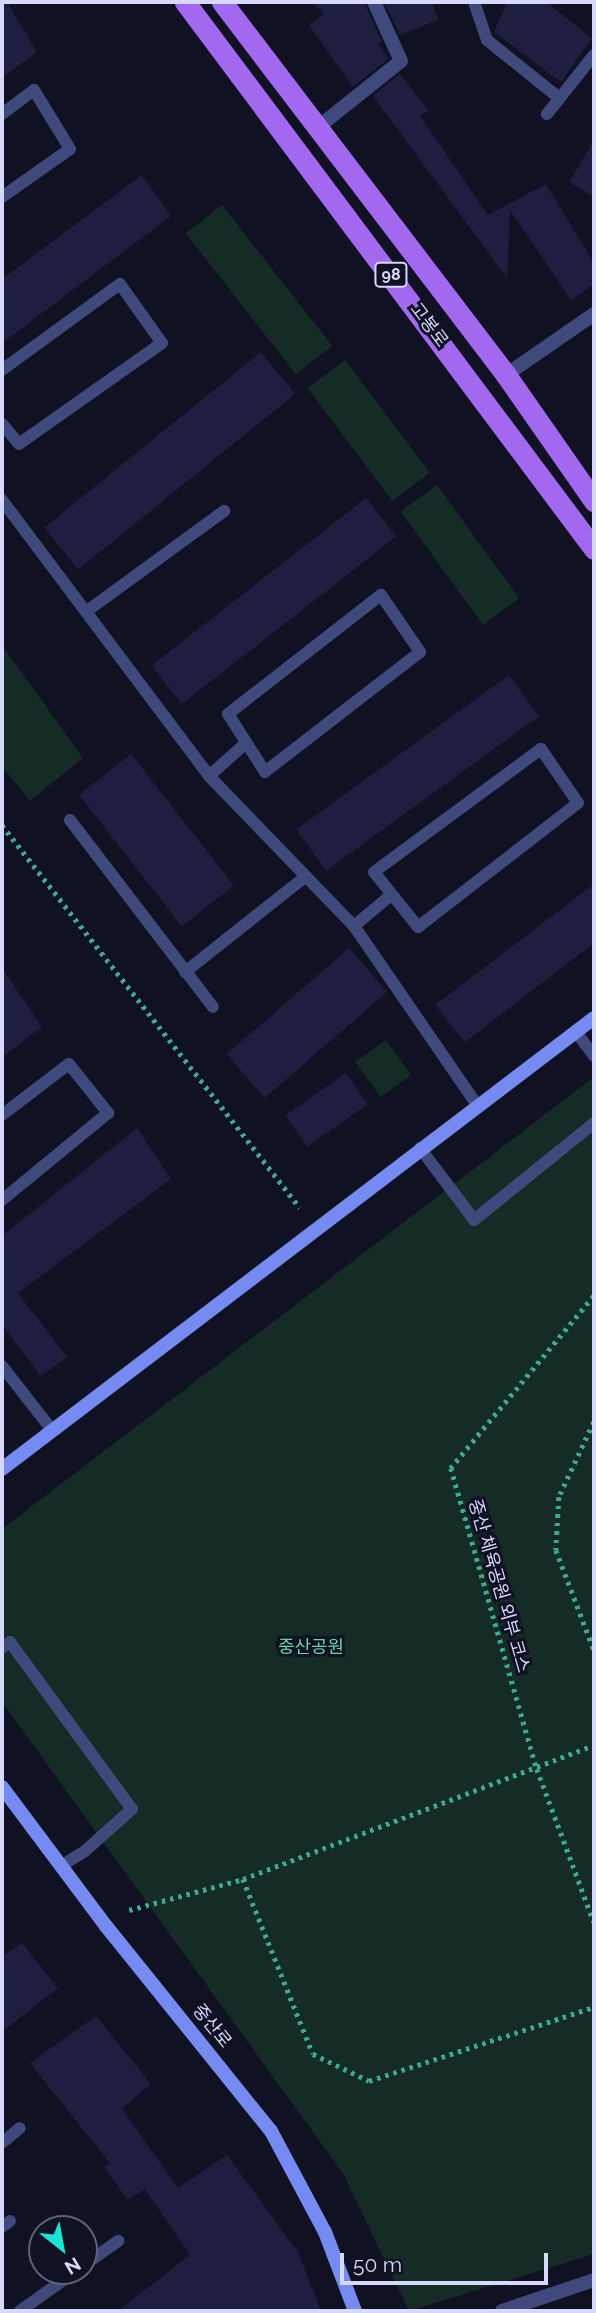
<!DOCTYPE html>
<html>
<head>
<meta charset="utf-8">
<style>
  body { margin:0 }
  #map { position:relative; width:596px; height:2313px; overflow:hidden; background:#101122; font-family:Raleway,"Noto Sans KR",sans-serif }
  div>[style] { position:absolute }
  .green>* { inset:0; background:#142b26; transform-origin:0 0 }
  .building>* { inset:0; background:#1e1e41; transform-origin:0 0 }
  .path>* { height:4.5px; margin-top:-2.25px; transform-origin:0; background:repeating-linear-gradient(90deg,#3baa8d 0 3.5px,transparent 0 8.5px) }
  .lane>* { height:12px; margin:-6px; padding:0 6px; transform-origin:6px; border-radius:6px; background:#40497c }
  .street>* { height:14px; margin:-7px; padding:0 7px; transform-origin:7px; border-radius:7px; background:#40497c }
  .secondary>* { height:14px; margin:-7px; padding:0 7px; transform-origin:7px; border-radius:7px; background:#768bf1 }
  .primary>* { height:21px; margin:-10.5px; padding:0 10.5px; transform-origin:10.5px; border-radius:10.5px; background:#a268f0 }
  span { translate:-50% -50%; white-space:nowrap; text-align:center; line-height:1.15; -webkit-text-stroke:6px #101122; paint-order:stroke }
  .shield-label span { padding:2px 5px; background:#101122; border:2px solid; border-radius:5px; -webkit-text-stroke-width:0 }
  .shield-label { font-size:16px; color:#d6d9fb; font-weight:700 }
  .street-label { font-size:18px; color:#d6d9fb }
  .park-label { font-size:18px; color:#69d4a4 }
  .frame { position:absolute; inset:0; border:4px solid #d6d9fb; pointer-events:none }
  .north { position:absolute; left:28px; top:2215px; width:70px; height:70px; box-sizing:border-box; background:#101122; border:2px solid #5f6179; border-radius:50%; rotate:149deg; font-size:19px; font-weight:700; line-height:28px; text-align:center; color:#d6d9fb }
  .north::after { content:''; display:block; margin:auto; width:24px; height:32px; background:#17e5d2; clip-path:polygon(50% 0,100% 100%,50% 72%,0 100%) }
  .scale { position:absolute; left:340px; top:2253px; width:208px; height:32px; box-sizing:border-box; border:4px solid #d6d9fb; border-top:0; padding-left:9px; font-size:21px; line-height:24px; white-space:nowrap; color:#d6d9fb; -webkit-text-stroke:5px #101122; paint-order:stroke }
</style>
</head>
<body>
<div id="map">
  <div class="green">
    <div style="left:222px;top:205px;width:179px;height:46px;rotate:52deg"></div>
    <div style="left:345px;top:360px;width:141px;height:47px;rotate:53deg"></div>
    <div style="left:437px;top:485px;width:140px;height:45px;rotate:54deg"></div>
    <div style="clip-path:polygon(2px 645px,83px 758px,30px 801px,2px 766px)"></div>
    <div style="left:386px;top:1040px;width:43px;height:38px;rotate:54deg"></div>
    <div style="clip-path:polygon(594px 1077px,594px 2254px,409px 2311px,344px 2175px,2px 1702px,2px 1529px)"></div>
  </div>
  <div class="building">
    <div style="clip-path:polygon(2px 2px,7px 2px,37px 52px,2px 78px)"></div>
    <div style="clip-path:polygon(312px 2px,364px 2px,382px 42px,377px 44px,389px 58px,353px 87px,309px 25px,324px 14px)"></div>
    <div style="clip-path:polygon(384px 2px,432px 2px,438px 20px,400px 35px)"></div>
    <div style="clip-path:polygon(507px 2px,546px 2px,592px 38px,561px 82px,494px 32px)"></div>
    <div style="clip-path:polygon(400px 74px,429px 111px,420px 116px,488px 215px,546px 184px,594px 263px,594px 284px,571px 300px,510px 210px,507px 278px,373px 96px)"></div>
    <div style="clip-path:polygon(594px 141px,594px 197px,569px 182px)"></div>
    <div style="clip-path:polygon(142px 175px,171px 216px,2px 343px,2px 279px)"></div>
    <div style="left:261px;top:352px;width:54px;height:279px;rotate:51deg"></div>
    <div style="left:366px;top:498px;width:49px;height:272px;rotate:52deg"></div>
    <div style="left:509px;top:675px;width:51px;height:263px;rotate:54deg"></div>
    <div style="left:131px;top:754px;width:167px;height:66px;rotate:52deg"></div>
    <div style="clip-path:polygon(594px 884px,594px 943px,465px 1042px,435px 1005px)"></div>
    <div style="left:349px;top:948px;width:58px;height:162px;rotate:49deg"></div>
    <div style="clip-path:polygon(2px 968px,42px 1027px,2px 1057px)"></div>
    <div style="left:346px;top:1073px;width:38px;height:74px;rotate:55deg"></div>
    <div style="clip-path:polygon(137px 1128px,171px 1179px,18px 1293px,67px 1357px,41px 1376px,2px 1325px,2px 1236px)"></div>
    <div style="clip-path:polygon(22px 1943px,58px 1988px,2px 2032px,2px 1957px)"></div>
    <div style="clip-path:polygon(96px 2016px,151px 2084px,122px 2109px,178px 2188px,227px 2155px,298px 2252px,321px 2311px,118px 2311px,190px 2255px,145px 2189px,128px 2200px,104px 2167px,110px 2163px,30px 2063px)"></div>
  </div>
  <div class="path">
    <div style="left:2px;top:825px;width:485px;rotate:52.1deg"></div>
    <div style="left:594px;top:1296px;width:224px;rotate:129.7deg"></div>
    <div style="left:451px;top:1468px;width:313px;rotate:74.1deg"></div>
    <div style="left:537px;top:1769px;width:163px;rotate:69.6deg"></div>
    <div style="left:594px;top:1422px;width:83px;rotate:115deg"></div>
    <div style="left:559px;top:1497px;width:53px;rotate:93.2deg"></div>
    <div style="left:556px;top:1550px;width:107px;rotate:69.2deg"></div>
    <div style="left:243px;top:1879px;width:188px;rotate:68.2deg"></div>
    <div style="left:313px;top:2054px;width:62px;rotate:25.7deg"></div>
    <div style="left:369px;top:2081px;width:237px;rotate:-18.2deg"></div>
    <div style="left:129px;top:1910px;width:118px;rotate:-15.2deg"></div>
    <div style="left:243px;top:1879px;width:376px;rotate:-20.9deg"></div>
  </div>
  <div class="lane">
    <div style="left:474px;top:2px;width:40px;rotate:71.1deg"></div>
    <div style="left:487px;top:40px;width:91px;rotate:38.8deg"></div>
    <div style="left:2px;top:114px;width:40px;rotate:-37deg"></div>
    <div style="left:34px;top:90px;width:69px;rotate:58.6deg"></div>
    <div style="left:70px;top:149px;width:83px;rotate:144.8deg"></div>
    <div style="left:547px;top:114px;width:75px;rotate:-51.5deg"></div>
    <div style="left:2px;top:370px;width:146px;rotate:-36.1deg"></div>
    <div style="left:120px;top:284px;width:72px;rotate:54.6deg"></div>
    <div style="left:162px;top:343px;width:175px;rotate:144.8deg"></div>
    <div style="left:19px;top:444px;width:26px;rotate:-130deg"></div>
    <div style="left:2px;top:500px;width:345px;rotate:53.1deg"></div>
    <div style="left:209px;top:776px;width:209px;rotate:46deg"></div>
    <div style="left:354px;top:926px;width:217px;rotate:55.5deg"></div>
    <div style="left:381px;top:595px;width:69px;rotate:55.6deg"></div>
    <div style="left:420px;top:652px;width:196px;rotate:142.3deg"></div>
    <div style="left:265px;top:772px;width:69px;rotate:-122.5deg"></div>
    <div style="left:228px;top:714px;width:194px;rotate:-37.9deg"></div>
    <div style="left:87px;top:611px;width:170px;rotate:-36.1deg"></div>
    <div style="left:541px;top:749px;width:65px;rotate:55.6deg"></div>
    <div style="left:578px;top:803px;width:202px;rotate:142.2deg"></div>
    <div style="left:418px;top:927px;width:70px;rotate:-128.7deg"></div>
    <div style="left:374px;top:872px;width:207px;rotate:-36.4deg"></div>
    <div style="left:209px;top:776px;width:50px;rotate:-41.7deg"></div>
    <div style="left:70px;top:820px;width:235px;rotate:52.6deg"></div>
    <div style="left:354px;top:926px;width:48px;rotate:-40deg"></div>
    <div style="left:185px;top:972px;width:154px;rotate:-38.4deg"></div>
    <div style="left:576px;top:1032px;width:30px;rotate:53deg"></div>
    <div style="left:2px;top:1115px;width:84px;rotate:-37.3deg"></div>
    <div style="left:69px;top:1064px;width:63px;rotate:51.5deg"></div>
    <div style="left:108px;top:1113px;width:137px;rotate:140.6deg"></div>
    <div style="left:420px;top:1148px;width:90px;rotate:53.1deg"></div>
    <div style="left:474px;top:1220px;width:154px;rotate:-38.9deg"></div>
    <div style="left:2px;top:1366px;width:81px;rotate:52deg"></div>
    <div style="left:2px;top:1648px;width:10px;rotate:-37deg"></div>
    <div style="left:10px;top:1642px;width:207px;rotate:53.9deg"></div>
    <div style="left:132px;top:1809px;width:63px;rotate:138.2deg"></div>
    <div style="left:85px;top:1851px;width:28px;rotate:148deg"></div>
    <div style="left:2px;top:2143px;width:23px;rotate:-40deg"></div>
    <div style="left:2px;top:2227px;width:10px;rotate:-37deg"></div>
    <div style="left:84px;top:2265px;width:42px;rotate:-35.2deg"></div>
    <div style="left:20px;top:2311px;width:69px;rotate:-35.5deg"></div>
  </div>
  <div class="street">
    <div style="left:317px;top:128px;width:107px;rotate:-38.6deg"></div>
    <div style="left:401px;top:61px;width:65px;rotate:-114.6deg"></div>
    <div style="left:506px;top:375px;width:107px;rotate:-34.7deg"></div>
    <div style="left:502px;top:2311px;width:97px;rotate:-18.6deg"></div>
  </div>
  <div class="secondary">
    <div style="left:2px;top:1469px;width:744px;rotate:-37.3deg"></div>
    <div style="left:2px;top:1787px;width:174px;rotate:53.2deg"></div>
    <div style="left:106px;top:1926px;width:263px;rotate:51.2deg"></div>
    <div style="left:271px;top:2131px;width:115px;rotate:61.9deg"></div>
    <div style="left:325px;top:2232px;width:85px;rotate:69.2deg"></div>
  </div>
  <div class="primary">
    <div style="left:185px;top:2px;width:683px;rotate:53.21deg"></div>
    <div style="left:222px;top:2px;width:469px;rotate:52.7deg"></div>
    <div style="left:506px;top:375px;width:154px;rotate:55.1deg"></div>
  </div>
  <div class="shield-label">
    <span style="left:391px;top:275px">98</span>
  </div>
  <div class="street-label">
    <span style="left:429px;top:325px;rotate:53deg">고봉로</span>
    <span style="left:499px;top:1586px;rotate:74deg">중산 체육공원 외부 코스</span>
    <span style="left:212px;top:2026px;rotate:51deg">중산로</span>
  </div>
  <div class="park-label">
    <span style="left:311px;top:1647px">중산공원</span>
  </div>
  <div class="frame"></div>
  <div class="north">N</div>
  <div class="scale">50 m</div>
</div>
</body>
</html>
